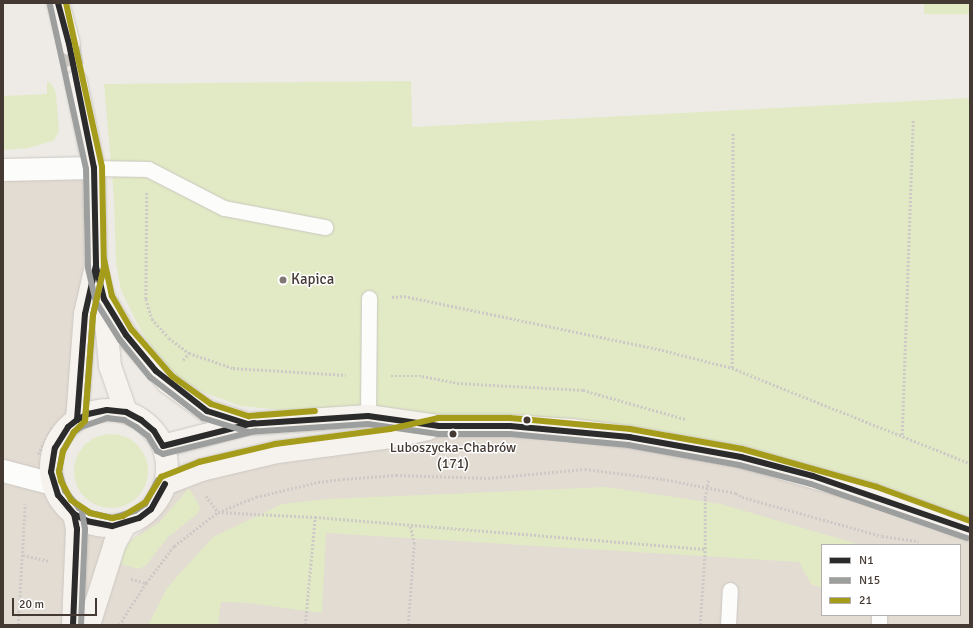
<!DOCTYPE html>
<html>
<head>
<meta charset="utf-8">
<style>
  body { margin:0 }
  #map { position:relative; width:973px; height:628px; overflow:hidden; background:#eeebe6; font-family:Signika,sans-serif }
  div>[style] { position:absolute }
  .residential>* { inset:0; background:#e3dcd3 }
  .green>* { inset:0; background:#e1eac4; transform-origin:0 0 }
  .round { border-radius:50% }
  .secondary-tunnel>* { height:22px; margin-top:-11px; transform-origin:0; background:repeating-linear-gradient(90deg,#ccc8c2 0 22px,transparent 0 33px) }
  .path>* { height:2.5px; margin-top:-1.25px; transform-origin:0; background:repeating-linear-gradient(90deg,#cdc9c6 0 2px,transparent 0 4px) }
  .roads { filter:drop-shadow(0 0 1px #cbc7c2) drop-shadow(0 0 1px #cbc7c2) }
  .lane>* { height:15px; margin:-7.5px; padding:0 7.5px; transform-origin:7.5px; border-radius:7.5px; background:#fcfcfb }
  .street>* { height:22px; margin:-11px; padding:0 11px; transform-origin:11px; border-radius:11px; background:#fcfcfb }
  .secondary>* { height:22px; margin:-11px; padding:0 11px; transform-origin:11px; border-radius:11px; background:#f6f2ed }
  .secondary>.ring { margin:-11px; padding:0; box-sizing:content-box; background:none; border:22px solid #f6f2ed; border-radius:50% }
  .bus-1>* { height:6px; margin:-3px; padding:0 3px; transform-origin:3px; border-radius:3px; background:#2b2b2b }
  .bus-2>* { height:6px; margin:-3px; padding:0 3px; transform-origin:3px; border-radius:3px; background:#9d9f9e }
  .bus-3>* { height:6px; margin:-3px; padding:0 3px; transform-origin:3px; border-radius:3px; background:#a69c1b }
  .dots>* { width:11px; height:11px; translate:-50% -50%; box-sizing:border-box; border:2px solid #fff; border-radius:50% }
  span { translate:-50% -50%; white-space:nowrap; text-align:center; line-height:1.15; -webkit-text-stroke:3px #fff; paint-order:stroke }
  .bus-label { font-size:14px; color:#443a33 }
  .poi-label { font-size:15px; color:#443a33 }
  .left { translate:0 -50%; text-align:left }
  .frame { position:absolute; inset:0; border:4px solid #443a33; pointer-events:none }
  .legend { position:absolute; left:821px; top:544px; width:140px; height:72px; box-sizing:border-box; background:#fff; border:1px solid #b4b0ad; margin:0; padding:5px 7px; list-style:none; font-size:12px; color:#443a33 }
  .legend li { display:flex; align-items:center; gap:8px; height:20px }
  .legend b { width:20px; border:1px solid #b4b0ad }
  .scale { position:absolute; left:12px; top:598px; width:85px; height:18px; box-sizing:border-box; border:2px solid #443a33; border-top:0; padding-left:5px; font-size:12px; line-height:14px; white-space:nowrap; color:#443a33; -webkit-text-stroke:3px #fff; paint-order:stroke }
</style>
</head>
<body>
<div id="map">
  <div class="residential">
    <div style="clip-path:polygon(94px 168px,77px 420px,63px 427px,44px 462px,63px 519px,96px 528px,126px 524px,89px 625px,3px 625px,3px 170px)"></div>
    <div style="clip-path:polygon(evenodd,439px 426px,629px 437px,970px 530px,970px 625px,96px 625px,118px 564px,131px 540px,153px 521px,172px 486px,439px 426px,822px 545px,960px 545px,960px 615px,822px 615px,822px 545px)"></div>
  </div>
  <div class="green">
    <div style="left:924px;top:3px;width:46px;height:11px"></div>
    <div style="clip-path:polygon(411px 81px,412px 127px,970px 98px,970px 530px,741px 457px,241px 406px,205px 393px,170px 373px,141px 331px,121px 290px,116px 263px,114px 198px,104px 84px)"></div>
    <div style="clip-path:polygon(47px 82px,50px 82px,56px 93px,59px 131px,54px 140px,29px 148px,3px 150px,3px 96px,47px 94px)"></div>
    <div class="round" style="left:74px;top:434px;width:74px;height:74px"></div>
    <div style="clip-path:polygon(606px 487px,721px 504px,861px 545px,822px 545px,822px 588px,811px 584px,799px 562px,326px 533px,322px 613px,248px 603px,221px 602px,218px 625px,148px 625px,167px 588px,213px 537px,282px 504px,327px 499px)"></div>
    <div style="clip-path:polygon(189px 488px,200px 507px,198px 513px,168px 537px,146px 565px,139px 569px,117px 563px,130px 541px,160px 522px)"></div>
  </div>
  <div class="secondary-tunnel">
    <div style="left:69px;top:44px;width:39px;rotate:80deg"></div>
  </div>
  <div class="path">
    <div style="left:147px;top:193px;width:106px;rotate:90.5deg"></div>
    <div style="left:146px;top:299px;width:21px;rotate:73deg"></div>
    <div style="left:152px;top:319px;width:25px;rotate:48deg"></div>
    <div style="left:169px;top:338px;width:25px;rotate:37deg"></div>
    <div style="left:189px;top:353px;width:46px;rotate:18.8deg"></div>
    <div style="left:233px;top:368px;width:113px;rotate:3.5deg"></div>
    <div style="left:392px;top:297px;width:12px;rotate:-5deg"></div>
    <div style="left:404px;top:296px;width:264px;rotate:11.8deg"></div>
    <div style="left:662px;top:350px;width:72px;rotate:14.4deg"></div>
    <div style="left:732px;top:368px;width:256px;rotate:21.8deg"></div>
    <div style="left:183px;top:360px;width:9px;rotate:-49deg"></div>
    <div style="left:732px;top:368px;width:236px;rotate:-89.8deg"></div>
    <div style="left:391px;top:376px;width:31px"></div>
    <div style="left:422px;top:376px;width:36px;rotate:11deg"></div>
    <div style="left:457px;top:383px;width:126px;rotate:3.2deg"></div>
    <div style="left:583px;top:390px;width:106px;rotate:15.9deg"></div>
    <div style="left:902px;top:435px;width:315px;rotate:-88deg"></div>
    <div style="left:38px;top:454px;width:30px;rotate:-62deg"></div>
    <div style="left:206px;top:496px;width:20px;rotate:53deg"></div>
    <div style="left:218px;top:512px;width:97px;rotate:3deg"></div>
    <div style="left:315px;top:517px;width:391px;rotate:4.7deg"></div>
    <div style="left:23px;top:555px;width:28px;rotate:13deg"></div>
    <div style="left:131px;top:579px;width:16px;rotate:15deg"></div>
    <div style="left:18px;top:625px;width:121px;rotate:-86.7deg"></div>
    <div style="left:119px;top:625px;width:50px;rotate:-57.3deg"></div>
    <div style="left:146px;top:583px;width:46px;rotate:-52.9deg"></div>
    <div style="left:174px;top:546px;width:56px;rotate:-37.7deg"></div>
    <div style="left:218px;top:512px;width:41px;rotate:-21.5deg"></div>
    <div style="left:256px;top:497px;width:64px;rotate:-13.6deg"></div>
    <div style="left:318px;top:482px;width:25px;rotate:-7deg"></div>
    <div style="left:343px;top:479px;width:53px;rotate:-4.3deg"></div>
    <div style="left:396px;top:475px;width:92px;rotate:1.9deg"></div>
    <div style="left:488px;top:478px;width:97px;rotate:-5.3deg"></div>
    <div style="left:585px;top:469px;width:79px;rotate:7.3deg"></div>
    <div style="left:663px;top:479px;width:74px;rotate:10.9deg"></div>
    <div style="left:736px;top:493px;width:7px;rotate:34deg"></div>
    <div style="left:742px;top:497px;width:145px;rotate:15.6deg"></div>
    <div style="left:882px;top:536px;width:37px;rotate:8deg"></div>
    <div style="left:305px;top:625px;width:108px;rotate:-84.7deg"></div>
    <div style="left:408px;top:625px;width:81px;rotate:-85.8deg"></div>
    <div style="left:414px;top:544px;width:19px;rotate:-102deg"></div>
    <div style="left:700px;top:625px;width:76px;rotate:-86.2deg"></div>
    <div style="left:705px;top:549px;width:51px;rotate:-90deg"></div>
    <div style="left:705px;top:498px;width:20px;rotate:-79deg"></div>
  </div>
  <div class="roads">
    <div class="lane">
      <div style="left:94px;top:168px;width:54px;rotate:1.1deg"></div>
      <div style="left:148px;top:169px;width:85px;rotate:27.2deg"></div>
      <div style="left:224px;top:208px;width:103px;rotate:10.7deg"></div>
      <div style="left:368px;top:416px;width:118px;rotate:-89.5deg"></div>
      <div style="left:728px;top:625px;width:35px;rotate:-87deg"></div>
      <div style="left:879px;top:625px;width:10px;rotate:-90deg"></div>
    </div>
    <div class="street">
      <div style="left:3px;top:170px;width:91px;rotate:-1.3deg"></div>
      <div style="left:3px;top:471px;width:52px;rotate:14.6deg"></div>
    </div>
    <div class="secondary">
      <div style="left:58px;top:3px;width:42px;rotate:75deg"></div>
      <div style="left:76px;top:82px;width:88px;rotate:78.2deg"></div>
      <div style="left:94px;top:168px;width:99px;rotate:88.8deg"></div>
      <div style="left:96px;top:267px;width:33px;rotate:76deg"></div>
      <div style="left:104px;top:299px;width:67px;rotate:84.9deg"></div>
      <div style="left:110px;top:366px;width:49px;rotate:70.8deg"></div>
      <div style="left:105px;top:300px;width:41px;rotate:59deg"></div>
      <div style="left:126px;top:335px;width:62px;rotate:48.9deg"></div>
      <div style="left:167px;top:382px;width:49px;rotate:35.9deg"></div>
      <div style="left:207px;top:411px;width:43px;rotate:17.6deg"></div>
      <div class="ring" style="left:51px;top:410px;width:94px;height:94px"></div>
      <div style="left:77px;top:420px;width:106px;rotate:-85.7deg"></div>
      <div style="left:85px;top:314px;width:45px;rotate:-77.2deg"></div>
      <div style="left:163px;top:446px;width:88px;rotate:-14.5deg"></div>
      <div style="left:248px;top:424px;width:120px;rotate:-3.8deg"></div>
      <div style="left:368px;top:416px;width:72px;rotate:8deg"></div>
      <div style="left:439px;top:426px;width:71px"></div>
      <div style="left:510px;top:426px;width:61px;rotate:3.8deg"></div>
      <div style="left:571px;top:430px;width:58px;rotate:6.9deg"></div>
      <div style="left:629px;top:437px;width:114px;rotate:10.1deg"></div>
      <div style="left:741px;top:457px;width:139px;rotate:15.8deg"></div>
      <div style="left:875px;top:495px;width:101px;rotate:20.2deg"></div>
      <div style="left:165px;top:484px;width:39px;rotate:-21deg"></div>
      <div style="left:201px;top:470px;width:78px;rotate:-13.3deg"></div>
      <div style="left:277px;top:452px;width:115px;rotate:-7.5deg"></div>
      <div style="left:391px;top:437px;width:38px;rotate:-12deg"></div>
      <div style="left:73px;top:625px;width:96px;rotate:-87.6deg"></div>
      <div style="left:77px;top:529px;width:15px;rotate:-101deg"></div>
      <div style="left:89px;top:625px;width:86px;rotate:-72.4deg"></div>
      <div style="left:115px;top:543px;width:22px;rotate:-60deg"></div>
    </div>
  </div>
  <div class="bus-1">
    <div style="left:58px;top:3px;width:42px;rotate:75deg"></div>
    <div style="left:69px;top:44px;width:126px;rotate:78.6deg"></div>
    <div style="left:94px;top:168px;width:99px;rotate:88.8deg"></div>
    <div style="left:96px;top:267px;width:33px;rotate:76deg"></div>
    <div style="left:104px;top:299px;width:42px;rotate:58.6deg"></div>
    <div style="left:126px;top:335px;width:47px;rotate:50.2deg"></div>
    <div style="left:156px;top:371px;width:65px;rotate:38.1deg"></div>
    <div style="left:207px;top:411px;width:43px;rotate:17.6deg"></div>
    <div style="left:248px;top:424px;width:120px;rotate:-3.8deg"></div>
    <div style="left:368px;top:416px;width:72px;rotate:8deg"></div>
    <div style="left:439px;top:426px;width:71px"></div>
    <div style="left:510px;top:426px;width:120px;rotate:5.3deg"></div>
    <div style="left:629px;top:437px;width:114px;rotate:10.1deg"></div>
    <div style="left:741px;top:457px;width:74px;rotate:14.8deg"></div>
    <div style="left:813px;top:476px;width:166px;rotate:19deg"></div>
    <div style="left:77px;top:420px;width:106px;rotate:-85.7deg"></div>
    <div style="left:85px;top:314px;width:50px;rotate:-77.3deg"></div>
    <div style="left:165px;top:484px;width:29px;rotate:119deg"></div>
    <div style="left:151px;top:509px;width:15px;rotate:143deg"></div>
    <div style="left:139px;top:518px;width:28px;rotate:163deg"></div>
    <div style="left:112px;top:526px;width:25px;rotate:-169deg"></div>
    <div style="left:87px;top:521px;width:15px;rotate:-152deg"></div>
    <div style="left:74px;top:514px;width:25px;rotate:-130deg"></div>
    <div style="left:58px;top:495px;width:24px;rotate:-107deg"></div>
    <div style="left:51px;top:472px;width:24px;rotate:-81deg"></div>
    <div style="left:55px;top:448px;width:25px;rotate:-58deg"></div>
    <div style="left:68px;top:427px;width:11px;rotate:-38deg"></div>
    <div style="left:77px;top:420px;width:13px;rotate:-29deg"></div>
    <div style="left:88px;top:414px;width:19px;rotate:-12deg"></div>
    <div style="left:107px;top:410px;width:19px;rotate:6deg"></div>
    <div style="left:126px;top:412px;width:17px;rotate:28deg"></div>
    <div style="left:141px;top:420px;width:17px;rotate:40deg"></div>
    <div style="left:154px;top:431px;width:17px;rotate:59deg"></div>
    <div style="left:163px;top:446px;width:94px;rotate:-14.2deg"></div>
    <div style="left:73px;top:625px;width:96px;rotate:-87.6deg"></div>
    <div style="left:77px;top:529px;width:15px;rotate:-101deg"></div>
  </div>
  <div class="bus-2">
    <div style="left:50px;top:5px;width:168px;rotate:77.6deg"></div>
    <div style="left:86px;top:169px;width:99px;rotate:88.8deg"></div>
    <div style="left:88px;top:268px;width:35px;rotate:77deg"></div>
    <div style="left:96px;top:302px;width:45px;rotate:57.7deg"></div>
    <div style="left:120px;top:340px;width:48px;rotate:51deg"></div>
    <div style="left:150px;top:377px;width:67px;rotate:37.7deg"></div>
    <div style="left:203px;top:418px;width:47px;rotate:17.3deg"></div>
    <div style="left:248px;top:432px;width:120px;rotate:-3.8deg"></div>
    <div style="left:368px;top:424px;width:71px;rotate:8.1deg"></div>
    <div style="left:438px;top:434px;width:72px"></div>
    <div style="left:510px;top:434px;width:119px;rotate:5.3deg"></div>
    <div style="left:628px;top:445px;width:113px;rotate:10.2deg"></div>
    <div style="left:739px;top:465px;width:74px;rotate:14.8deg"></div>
    <div style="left:811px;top:484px;width:165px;rotate:19.1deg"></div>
    <div style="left:85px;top:421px;width:106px;rotate:-85.7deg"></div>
    <div style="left:93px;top:315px;width:49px;rotate:-77.1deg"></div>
    <div style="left:158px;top:480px;width:27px;rotate:118deg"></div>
    <div style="left:145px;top:504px;width:12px;rotate:145deg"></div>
    <div style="left:135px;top:511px;width:24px;rotate:163deg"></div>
    <div style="left:112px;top:518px;width:23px;rotate:-167deg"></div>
    <div style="left:90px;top:513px;width:12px;rotate:-156deg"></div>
    <div style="left:79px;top:508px;width:22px;rotate:-129deg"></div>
    <div style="left:65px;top:491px;width:21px;rotate:-107deg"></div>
    <div style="left:59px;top:471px;width:20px;rotate:-79deg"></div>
    <div style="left:63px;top:451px;width:22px;rotate:-60deg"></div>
    <div style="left:74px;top:432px;width:9px;rotate:-36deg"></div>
    <div style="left:81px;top:427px;width:28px;rotate:-19deg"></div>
    <div style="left:107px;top:418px;width:17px;rotate:7deg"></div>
    <div style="left:124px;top:420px;width:14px;rotate:30deg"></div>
    <div style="left:136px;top:427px;width:15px;rotate:37deg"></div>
    <div style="left:148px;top:436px;width:17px;rotate:59deg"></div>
    <div style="left:157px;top:451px;width:7px;rotate:27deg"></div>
    <div style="left:163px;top:454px;width:96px;rotate:-13.9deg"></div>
    <div style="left:81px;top:625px;width:96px;rotate:-87.6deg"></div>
    <div style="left:85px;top:529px;width:17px;rotate:-100deg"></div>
  </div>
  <div class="bus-3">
    <div style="left:66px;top:3px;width:168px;rotate:77.6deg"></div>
    <div style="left:102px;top:167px;width:100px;rotate:88.9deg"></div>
    <div style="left:104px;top:267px;width:49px;rotate:102.9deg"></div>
    <div style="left:93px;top:315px;width:106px;rotate:94.3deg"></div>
    <div style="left:85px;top:421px;width:16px;rotate:135deg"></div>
    <div style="left:74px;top:432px;width:22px;rotate:120deg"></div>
    <div style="left:63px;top:451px;width:21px;rotate:101deg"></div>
    <div style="left:59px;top:472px;width:9px;rotate:77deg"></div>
    <div style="left:61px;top:481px;width:21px;rotate:62deg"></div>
    <div style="left:71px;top:500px;width:23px;rotate:34deg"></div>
    <div style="left:90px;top:513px;width:23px;rotate:13deg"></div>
    <div style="left:112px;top:518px;width:11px;rotate:-10deg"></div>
    <div style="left:123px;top:516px;width:26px;rotate:-31deg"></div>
    <div style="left:145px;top:503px;width:31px;rotate:-58deg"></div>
    <div style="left:161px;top:477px;width:41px;rotate:-21.5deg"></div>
    <div style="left:199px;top:462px;width:78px;rotate:-13.3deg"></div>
    <div style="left:275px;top:444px;width:116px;rotate:-7.4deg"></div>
    <div style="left:390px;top:429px;width:49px;rotate:-12.9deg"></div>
    <div style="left:438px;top:418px;width:72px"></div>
    <div style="left:510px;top:418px;width:121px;rotate:5.2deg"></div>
    <div style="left:630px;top:429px;width:114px;rotate:10.1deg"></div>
    <div style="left:742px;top:449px;width:140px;rotate:15.7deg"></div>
    <div style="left:877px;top:487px;width:99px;rotate:20.1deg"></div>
    <div style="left:104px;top:259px;width:38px;rotate:78deg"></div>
    <div style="left:112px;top:296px;width:39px;rotate:60deg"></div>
    <div style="left:132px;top:330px;width:61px;rotate:49deg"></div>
    <div style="left:172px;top:376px;width:48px;rotate:35.7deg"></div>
    <div style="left:211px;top:404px;width:40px;rotate:18deg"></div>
    <div style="left:249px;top:416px;width:66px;rotate:-4.3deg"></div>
  </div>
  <div class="dots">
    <div style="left:283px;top:280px;background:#807872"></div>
    <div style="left:527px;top:420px;background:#443a33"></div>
    <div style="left:453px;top:434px;background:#443a33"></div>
  </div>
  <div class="bus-label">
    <span style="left:453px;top:456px">Luboszycka-Chabrów<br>(171)</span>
  </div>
  <div class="poi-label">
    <span class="left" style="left:291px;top:280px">Kapica</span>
  </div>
  <div class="frame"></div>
  <ul class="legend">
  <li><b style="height:5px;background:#2b2b2b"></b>N1</li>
  <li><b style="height:5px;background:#9d9f9e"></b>N15</li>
  <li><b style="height:5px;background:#a69c1b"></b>21</li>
  </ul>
  <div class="scale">20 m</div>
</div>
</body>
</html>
